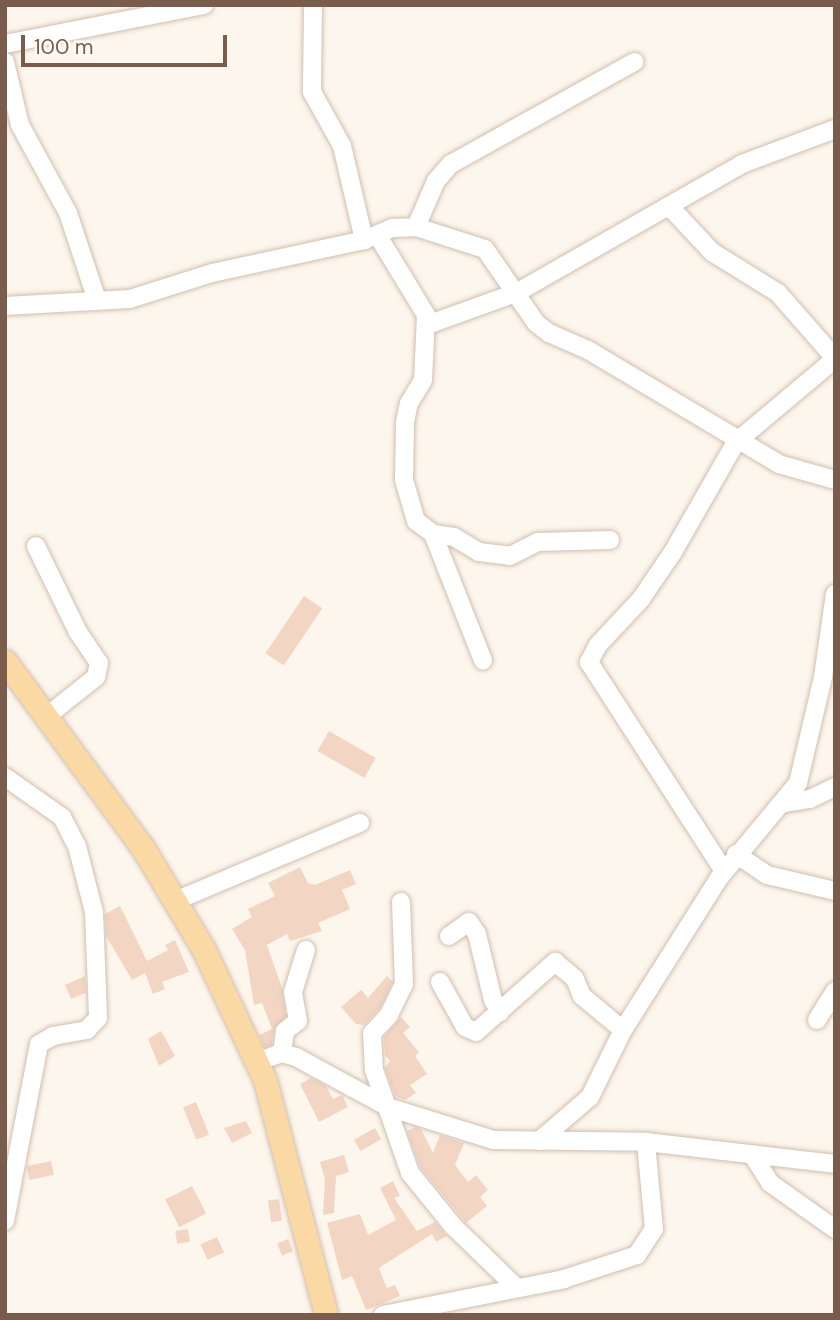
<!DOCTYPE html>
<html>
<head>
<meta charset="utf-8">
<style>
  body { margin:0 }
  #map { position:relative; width:840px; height:1320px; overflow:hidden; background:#fdf6ec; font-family:"DM Sans",sans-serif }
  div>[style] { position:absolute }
  .building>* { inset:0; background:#f3d5c3; transform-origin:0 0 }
  .roads { filter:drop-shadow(0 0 2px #d1beb0) drop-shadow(0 0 2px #d1beb0) }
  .minor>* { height:18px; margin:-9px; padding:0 9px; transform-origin:9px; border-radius:9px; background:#fff }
  .major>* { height:23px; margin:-11.5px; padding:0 11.5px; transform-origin:11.5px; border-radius:11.5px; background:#fbd9a5 }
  span { translate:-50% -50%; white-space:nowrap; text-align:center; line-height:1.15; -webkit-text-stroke:7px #fffaf3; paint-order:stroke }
  .frame { position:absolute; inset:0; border:7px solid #7a5c4d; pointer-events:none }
  .scale { position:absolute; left:21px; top:35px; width:206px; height:32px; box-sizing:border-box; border:4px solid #7a5c4d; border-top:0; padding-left:9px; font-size:21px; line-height:24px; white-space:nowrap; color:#7a5c4d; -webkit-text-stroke:5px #fffaf3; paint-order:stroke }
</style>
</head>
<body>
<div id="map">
  <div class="building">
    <div style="left:304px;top:596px;width:22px;height:69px;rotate:34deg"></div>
    <div style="left:329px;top:731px;width:54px;height:23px;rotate:30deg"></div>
    <div style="clip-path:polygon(300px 867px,308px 883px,315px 885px,350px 870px,356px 884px,342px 890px,350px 909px,318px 923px,322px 931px,290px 941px,287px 934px,267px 945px,282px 988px,286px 1016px,274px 1029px,272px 1045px,265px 1047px,259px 1035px,272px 1029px,262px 1003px,254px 1005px,245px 950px,232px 929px,252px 917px,248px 909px,275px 896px,268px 883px)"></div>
    <div style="clip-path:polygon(120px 906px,147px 961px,168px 950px,165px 945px,175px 940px,189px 972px,162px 982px,165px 989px,153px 994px,145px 973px,132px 980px,106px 936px,105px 914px)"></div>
    <div style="clip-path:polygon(85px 976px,86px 993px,71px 999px,65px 985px)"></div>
    <div style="clip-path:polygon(387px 976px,393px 982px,380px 1008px,364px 1025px,356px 1024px,341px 1007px,361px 990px,368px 998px)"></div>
    <div style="clip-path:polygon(401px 1017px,410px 1027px,403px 1033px,419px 1052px,415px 1056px,427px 1074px,410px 1085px,416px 1093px,405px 1100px,395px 1096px,385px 1068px,390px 1061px,385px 1055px,384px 1037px)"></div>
    <div style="clip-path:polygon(161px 1031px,175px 1056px,159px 1066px,148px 1039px)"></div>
    <div style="clip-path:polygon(311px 1078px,326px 1086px,333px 1099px,342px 1095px,348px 1107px,319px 1122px,300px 1084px)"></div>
    <div style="left:196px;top:1102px;width:35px;height:14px;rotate:68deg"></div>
    <div style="clip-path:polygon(246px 1121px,252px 1133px,232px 1143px,224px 1128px)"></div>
    <div style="clip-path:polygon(415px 1127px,421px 1129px,433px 1153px,440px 1135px,464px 1143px,455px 1165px,468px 1182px,476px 1175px,488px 1190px,480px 1197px,487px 1206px,466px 1223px,420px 1167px,407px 1131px)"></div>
    <div style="left:375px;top:1128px;width:13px;height:24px;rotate:61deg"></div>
    <div style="clip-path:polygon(344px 1155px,349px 1172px,336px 1176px,334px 1213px,323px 1215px,325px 1179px,320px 1162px)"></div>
    <div style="left:51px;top:1161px;width:14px;height:25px;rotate:78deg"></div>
    <div style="clip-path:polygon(393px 1181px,400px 1196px,394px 1198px,417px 1231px,435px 1222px,447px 1236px,436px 1242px,432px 1234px,379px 1268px,387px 1288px,395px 1285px,400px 1296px,366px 1310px,352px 1276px,342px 1280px,327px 1223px,360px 1214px,368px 1235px,396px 1220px,380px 1188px)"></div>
    <div style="left:192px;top:1186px;width:31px;height:30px;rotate:63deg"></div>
    <div style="left:279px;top:1199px;width:22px;height:11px;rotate:82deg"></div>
    <div style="left:188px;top:1229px;width:13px;height:13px;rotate:81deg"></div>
    <div style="left:217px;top:1237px;width:17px;height:18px;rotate:66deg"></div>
    <div style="left:288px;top:1239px;width:13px;height:12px;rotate:67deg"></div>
  </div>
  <div class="roads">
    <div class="minor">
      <div style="left:313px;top:5px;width:87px;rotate:90.7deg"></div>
      <div style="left:312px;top:92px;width:62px;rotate:60.9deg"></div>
      <div style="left:342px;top:146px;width:97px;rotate:76.8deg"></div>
      <div style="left:5px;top:44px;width:203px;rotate:-11.1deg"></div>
      <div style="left:5px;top:62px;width:65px;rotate:76.6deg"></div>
      <div style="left:20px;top:125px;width:100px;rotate:61.4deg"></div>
      <div style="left:68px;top:213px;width:92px;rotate:71.6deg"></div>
      <div style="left:669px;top:206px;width:63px;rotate:46.9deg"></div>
      <div style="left:712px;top:252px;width:78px;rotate:31.8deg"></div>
      <div style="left:778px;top:293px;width:86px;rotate:48.8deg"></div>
      <div style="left:416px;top:227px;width:50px;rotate:-66.5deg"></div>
      <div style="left:436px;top:181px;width:23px;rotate:-49deg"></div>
      <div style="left:451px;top:164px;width:210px;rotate:-29.1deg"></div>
      <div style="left:378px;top:236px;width:92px;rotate:58.7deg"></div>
      <div style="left:426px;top:315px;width:65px;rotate:92.6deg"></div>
      <div style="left:423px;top:380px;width:27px;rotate:121deg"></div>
      <div style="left:409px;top:403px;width:19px;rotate:102deg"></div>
      <div style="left:405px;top:422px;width:58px;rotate:91deg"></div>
      <div style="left:404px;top:480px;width:43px;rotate:73.7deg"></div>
      <div style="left:416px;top:521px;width:21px;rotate:37deg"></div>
      <div style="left:433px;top:534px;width:136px;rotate:68.4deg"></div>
      <div style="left:5px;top:306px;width:125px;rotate:-3.2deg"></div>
      <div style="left:130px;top:299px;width:86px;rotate:-17.6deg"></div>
      <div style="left:212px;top:273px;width:156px;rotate:-12.2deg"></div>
      <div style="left:364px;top:240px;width:30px;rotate:-23deg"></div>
      <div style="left:392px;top:228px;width:24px;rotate:-2deg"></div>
      <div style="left:416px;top:227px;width:72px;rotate:17.7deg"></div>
      <div style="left:485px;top:249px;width:90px;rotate:55.4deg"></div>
      <div style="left:536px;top:323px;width:16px;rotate:38deg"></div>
      <div style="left:549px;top:333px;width:43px;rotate:23.6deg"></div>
      <div style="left:588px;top:350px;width:222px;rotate:30.8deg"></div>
      <div style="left:779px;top:464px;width:58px;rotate:15.9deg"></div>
      <div style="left:427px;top:325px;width:95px;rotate:-19.8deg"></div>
      <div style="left:516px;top:293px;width:260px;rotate:-29.7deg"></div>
      <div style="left:742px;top:164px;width:99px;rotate:-20.6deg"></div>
      <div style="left:433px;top:534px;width:21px;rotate:8deg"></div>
      <div style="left:454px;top:537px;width:29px;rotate:31deg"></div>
      <div style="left:479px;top:552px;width:31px;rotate:7deg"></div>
      <div style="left:510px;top:556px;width:31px;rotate:-27deg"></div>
      <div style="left:538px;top:542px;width:72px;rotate:-1.6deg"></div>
      <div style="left:36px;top:546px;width:96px;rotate:64deg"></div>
      <div style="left:78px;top:632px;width:37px;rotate:56deg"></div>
      <div style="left:99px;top:663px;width:14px;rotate:102deg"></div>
      <div style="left:96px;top:677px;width:63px;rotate:141.5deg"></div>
      <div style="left:5px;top:777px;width:70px;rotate:35.1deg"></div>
      <div style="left:62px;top:817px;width:33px;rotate:63deg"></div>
      <div style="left:77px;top:846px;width:68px;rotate:75.6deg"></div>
      <div style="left:94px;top:912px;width:106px;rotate:87.8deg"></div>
      <div style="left:98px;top:1018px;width:16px;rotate:133deg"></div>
      <div style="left:87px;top:1030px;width:35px;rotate:170deg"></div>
      <div style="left:53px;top:1036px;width:16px;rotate:150deg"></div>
      <div style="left:39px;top:1044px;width:180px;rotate:100.9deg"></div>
      <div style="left:784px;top:803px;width:26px;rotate:-9deg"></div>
      <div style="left:810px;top:799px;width:28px;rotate:-26deg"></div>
      <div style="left:736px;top:854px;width:37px;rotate:34deg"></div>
      <div style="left:767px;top:875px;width:70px;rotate:13.2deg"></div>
      <div style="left:724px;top:871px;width:249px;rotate:-122.9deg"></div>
      <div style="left:589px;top:662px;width:19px;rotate:-62deg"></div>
      <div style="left:598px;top:645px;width:63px;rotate:-46.9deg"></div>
      <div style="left:641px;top:599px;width:57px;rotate:-55.8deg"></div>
      <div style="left:673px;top:552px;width:127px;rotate:-60.2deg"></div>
      <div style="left:736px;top:442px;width:129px;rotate:-40deg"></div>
      <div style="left:175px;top:901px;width:201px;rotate:-22.9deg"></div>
      <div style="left:401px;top:902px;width:82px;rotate:87.9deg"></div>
      <div style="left:404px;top:984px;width:34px;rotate:116deg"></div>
      <div style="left:389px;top:1015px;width:25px;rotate:133deg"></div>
      <div style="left:372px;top:1033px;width:37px;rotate:87deg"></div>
      <div style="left:374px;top:1070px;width:109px;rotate:70.7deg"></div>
      <div style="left:410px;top:1173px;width:68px;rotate:50.9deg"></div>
      <div style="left:453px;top:1226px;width:86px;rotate:44.1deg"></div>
      <div style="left:449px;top:936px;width:24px;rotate:-35deg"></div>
      <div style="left:469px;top:922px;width:14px;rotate:56deg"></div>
      <div style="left:477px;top:934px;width:68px;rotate:76.4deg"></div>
      <div style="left:493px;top:1000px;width:14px;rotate:60deg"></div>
      <div style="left:440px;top:982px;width:51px;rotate:60.9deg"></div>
      <div style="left:465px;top:1027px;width:12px;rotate:24deg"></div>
      <div style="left:476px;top:1032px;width:106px;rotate:-41.5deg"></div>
      <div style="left:555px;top:962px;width:26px;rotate:40deg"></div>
      <div style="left:575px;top:979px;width:18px;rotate:68deg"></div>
      <div style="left:582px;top:996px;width:53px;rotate:39.7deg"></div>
      <div style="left:817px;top:1020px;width:34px;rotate:-58deg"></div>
      <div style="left:282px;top:1053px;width:22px;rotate:-82deg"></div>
      <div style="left:285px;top:1031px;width:16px;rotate:-38deg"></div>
      <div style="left:298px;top:1021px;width:29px;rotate:-100deg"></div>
      <div style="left:293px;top:992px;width:44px;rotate:-72.8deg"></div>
      <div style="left:256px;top:1062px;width:28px;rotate:-19deg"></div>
      <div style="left:282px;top:1053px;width:15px;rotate:16deg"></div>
      <div style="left:296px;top:1057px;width:105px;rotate:28.5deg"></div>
      <div style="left:388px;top:1107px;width:110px;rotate:17.4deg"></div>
      <div style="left:493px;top:1140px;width:153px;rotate:0.7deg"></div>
      <div style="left:646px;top:1142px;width:190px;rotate:6.6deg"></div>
      <div style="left:539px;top:1141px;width:67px;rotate:-40.8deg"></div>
      <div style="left:590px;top:1097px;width:75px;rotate:-63.8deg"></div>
      <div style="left:623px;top:1030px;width:180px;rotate:-57.7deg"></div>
      <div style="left:719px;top:878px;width:124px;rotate:-50.3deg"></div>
      <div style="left:798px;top:783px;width:109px;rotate:-76.7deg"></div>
      <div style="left:823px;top:677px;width:84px;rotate:-81.8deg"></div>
      <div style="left:752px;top:1154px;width:34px;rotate:58deg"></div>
      <div style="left:770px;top:1183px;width:80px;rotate:35.3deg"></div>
      <div style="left:383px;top:1315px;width:185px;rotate:-11.2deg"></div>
      <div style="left:564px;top:1279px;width:77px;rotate:-18.2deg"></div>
      <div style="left:637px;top:1255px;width:31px;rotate:-57deg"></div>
      <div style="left:654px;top:1229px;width:87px;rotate:-95.3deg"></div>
    </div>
    <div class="major">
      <div style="left:5px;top:661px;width:232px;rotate:53.6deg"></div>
      <div style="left:143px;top:848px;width:119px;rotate:59.1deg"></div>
      <div style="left:204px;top:950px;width:144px;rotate:64.9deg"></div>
      <div style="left:265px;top:1080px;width:243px;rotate:75.4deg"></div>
    </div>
  </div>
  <div class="frame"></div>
  <div class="scale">100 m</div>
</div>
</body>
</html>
